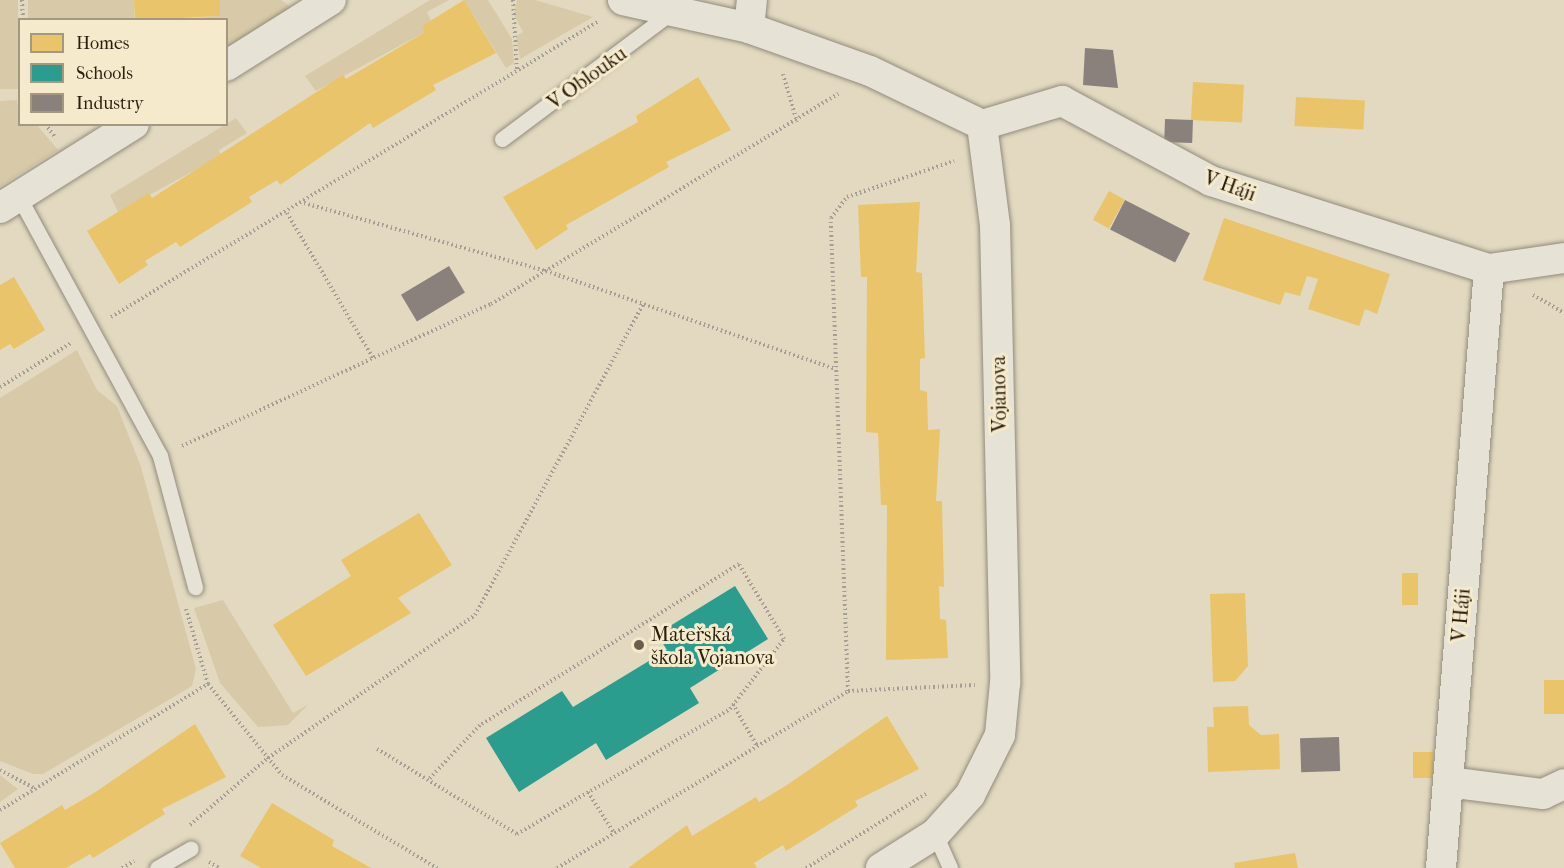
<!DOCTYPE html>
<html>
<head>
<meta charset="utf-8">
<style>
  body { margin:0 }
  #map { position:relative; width:1564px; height:868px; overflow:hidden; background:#e2d9c0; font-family:"IM FELL French Canon",serif }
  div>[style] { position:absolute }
  .green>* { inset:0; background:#d8caa9; transform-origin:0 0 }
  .homes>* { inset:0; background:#e9c46a; transform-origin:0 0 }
  .schools>* { inset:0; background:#2a9d8f }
  .industry>* { inset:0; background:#8a817c; transform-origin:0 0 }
  .path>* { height:4px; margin-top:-2px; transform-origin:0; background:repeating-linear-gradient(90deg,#a49e94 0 1.5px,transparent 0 4.5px) }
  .roads { filter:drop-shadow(0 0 2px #928b7b) drop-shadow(0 0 2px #928b7b) }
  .service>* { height:15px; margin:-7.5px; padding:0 7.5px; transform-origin:7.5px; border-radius:7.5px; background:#e7e2d6 }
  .minor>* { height:30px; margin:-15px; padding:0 15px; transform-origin:15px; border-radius:15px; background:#e7e2d6 }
  .dots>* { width:16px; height:16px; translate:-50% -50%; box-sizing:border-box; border:3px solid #f6eacc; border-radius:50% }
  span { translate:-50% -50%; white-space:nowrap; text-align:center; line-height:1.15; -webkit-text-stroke:6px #f6eacc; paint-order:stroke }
  .street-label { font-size:20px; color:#291d10 }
  .poi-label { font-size:20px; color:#291d10 }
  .left { translate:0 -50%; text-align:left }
  .legend { position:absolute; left:18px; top:18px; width:210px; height:108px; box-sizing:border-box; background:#f6eacc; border:2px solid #a49881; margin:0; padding:8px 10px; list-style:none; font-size:18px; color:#291d10 }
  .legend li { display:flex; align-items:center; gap:12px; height:30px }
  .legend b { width:30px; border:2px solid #a49881 }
</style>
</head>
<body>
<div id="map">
  <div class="green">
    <div style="left:0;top:0;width:18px;height:89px"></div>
    <div style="left:28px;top:0;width:106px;height:19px"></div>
    <div style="clip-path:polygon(220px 0,281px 0,292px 8px,227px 48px,226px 20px,173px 20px,220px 16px)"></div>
    <div style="clip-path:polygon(430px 0,449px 0,427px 12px,431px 21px,425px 32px,316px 91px,305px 76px)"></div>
    <div style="clip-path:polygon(464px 0,488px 0,512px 39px,514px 63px,506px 68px)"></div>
    <div style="clip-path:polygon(517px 0,535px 0,593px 17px,520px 59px,516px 36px,523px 32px,514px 15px)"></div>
    <div style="clip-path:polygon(17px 100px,20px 124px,37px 125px,58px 150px,0 186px,0 101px)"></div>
    <div style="clip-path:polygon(236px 118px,247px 133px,219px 150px,221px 156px,118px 212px,110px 195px)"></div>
    <div style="clip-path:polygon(77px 350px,97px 390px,117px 406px,141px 467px,196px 669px,192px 686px,182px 692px,43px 774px,33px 774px,0 761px,0 398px)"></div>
    <div style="clip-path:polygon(223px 600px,293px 713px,309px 704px,288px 725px,258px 727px,220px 683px,194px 608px)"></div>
    <div style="clip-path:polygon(0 775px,18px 789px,0 802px)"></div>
  </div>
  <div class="homes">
    <div style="clip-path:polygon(134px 0,220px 0,220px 16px,135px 20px)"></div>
    <div style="clip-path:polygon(464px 0,496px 53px,433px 85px,436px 90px,373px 128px,370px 123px,280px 185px,277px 180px,249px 197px,252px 202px,180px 247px,176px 242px,145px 261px,148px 265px,119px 284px,87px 231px,149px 193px,152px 198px,343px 75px,346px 79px,425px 32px,422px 26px)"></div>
    <div style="clip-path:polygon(698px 77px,731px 130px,666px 162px,669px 167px,566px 225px,568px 229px,536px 250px,503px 197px,638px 122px,636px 116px)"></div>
    <div style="left:1193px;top:82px;width:51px;height:38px;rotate:3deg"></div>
    <div style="left:1296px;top:97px;width:69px;height:29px;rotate:3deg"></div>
    <div style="left:1109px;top:191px;width:18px;height:33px;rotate:29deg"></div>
    <div style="clip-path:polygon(920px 202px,916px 272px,922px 273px,925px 358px,920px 359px,920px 390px,927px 392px,928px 430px,940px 429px,936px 501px,942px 501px,944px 587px,939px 586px,940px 619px,946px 620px,948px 658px,886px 660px,887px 505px,881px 505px,878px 433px,866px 432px,867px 277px,861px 277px,858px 205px)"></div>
    <div style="clip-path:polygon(1224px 218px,1390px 274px,1377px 314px,1365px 309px,1359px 326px,1308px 309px,1318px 279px,1307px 276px,1300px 296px,1285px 292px,1280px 305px,1203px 280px)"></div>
    <div style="clip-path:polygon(14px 277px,45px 330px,14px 349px,10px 344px,0 350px,0 285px)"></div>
    <div style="clip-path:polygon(419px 513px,452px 565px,398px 598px,411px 613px,306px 676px,273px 625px,351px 576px,341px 560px)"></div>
    <div style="left:1402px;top:573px;width:16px;height:32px"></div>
    <div style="clip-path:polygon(1245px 593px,1248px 666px,1235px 681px,1213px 682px,1210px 594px)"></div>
    <div style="left:1544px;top:680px;width:20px;height:34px"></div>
    <div style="clip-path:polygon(1248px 706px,1249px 725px,1261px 735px,1279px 734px,1280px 769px,1208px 772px,1207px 727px,1214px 727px,1213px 707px)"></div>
    <div style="clip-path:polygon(887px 716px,919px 769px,855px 801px,858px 806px,786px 851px,783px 845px,754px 863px,757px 868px,628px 868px,687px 825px,692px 836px,756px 797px,759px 802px,787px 785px)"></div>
    <div style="clip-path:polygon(195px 724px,226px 777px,162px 809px,165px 814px,93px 858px,90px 854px,66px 868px,15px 868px,0 843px,62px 805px,65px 810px,94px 793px)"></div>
    <div style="left:1433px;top:752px;width:26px;height:20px;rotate:90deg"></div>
    <div style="clip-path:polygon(272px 803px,334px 840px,332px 846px,371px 868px,261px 868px,240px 856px)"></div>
    <div style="clip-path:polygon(1295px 853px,1298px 868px,1235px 868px,1234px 863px)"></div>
  </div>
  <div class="schools">
    <div style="clip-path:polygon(735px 586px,768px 639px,690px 688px,699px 703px,606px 760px,596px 743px,519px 792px,486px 738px,562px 691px,573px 707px,667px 650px,657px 634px)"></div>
  </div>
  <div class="industry">
    <div style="clip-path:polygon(1085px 48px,1113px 50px,1118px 88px,1083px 85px)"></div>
    <div style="left:1165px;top:119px;width:28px;height:23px;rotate:2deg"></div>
    <div style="left:1125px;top:200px;width:73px;height:33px;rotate:27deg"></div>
    <div style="left:449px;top:266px;width:31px;height:56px;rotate:59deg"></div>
    <div style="left:1339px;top:737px;width:34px;height:39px;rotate:88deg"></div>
  </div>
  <div class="path">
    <div style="left:22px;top:0;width:20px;rotate:87deg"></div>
    <div style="left:513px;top:0;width:72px;rotate:86.8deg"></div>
    <div style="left:783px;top:74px;width:50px;rotate:73.7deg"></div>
    <div style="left:45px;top:124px;width:18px;rotate:52deg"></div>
    <div style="left:304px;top:203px;width:251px;rotate:15.7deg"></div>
    <div style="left:546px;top:271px;width:306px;rotate:18.7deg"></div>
    <div style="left:287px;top:213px;width:169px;rotate:59.3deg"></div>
    <div style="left:1533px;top:295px;width:36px;rotate:30deg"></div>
    <div style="left:111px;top:317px;width:571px;rotate:-31.24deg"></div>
    <div style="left:0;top:387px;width:84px;rotate:-31.8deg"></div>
    <div style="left:182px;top:446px;width:340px;rotate:-24.7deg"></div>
    <div style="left:491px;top:304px;width:406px;rotate:-31.2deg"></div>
    <div style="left:186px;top:609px;width:78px;rotate:73.7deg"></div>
    <div style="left:208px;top:684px;width:117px;rotate:50.9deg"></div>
    <div style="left:282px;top:775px;width:181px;rotate:31deg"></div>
    <div style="left:848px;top:691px;width:473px;rotate:-92.1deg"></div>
    <div style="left:831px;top:218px;width:26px;rotate:-53deg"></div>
    <div style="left:847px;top:197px;width:113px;rotate:-18.6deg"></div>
    <div style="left:733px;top:704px;width:48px;rotate:60.3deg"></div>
    <div style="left:377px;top:749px;width:164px;rotate:31.3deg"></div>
    <div style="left:517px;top:834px;width:247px;rotate:-30.4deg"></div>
    <div style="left:730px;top:709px;width:88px;rotate:-52.4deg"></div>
    <div style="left:784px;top:639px;width:87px;rotate:-121deg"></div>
    <div style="left:739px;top:564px;width:305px;rotate:148.1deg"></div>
    <div style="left:480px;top:725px;width:74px;rotate:133.4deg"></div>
    <div style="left:0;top:770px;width:41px;rotate:27.8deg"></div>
    <div style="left:588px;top:792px;width:49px;rotate:57.6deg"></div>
    <div style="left:0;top:810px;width:243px;rotate:-31.2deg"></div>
    <div style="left:190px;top:825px;width:103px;rotate:-40.7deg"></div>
    <div style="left:268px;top:758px;width:252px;rotate:-34.6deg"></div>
    <div style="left:475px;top:615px;width:353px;rotate:-61.6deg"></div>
    <div style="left:209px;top:862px;width:12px;rotate:31deg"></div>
    <div style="left:122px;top:868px;width:14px;rotate:-30deg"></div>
    <div style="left:557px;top:868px;width:341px;rotate:-31.3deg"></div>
    <div style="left:848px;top:691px;width:127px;rotate:-2.7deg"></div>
    <div style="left:806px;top:868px;width:141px;rotate:-31.7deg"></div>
  </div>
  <div class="roads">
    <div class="service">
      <div style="left:502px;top:139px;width:209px;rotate:-36.8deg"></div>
      <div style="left:19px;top:197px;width:295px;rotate:61.4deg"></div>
      <div style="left:160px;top:456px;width:136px;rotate:75deg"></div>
      <div style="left:935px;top:834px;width:37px;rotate:66deg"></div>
      <div style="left:157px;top:868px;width:39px;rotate:-30deg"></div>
    </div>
    <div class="minor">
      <div style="left:623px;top:0;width:129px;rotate:12.5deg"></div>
      <div style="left:749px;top:28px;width:128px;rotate:19.6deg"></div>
      <div style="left:870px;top:71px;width:124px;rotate:25.7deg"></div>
      <div style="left:982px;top:125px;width:101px;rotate:82.6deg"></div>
      <div style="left:995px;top:225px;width:458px;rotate:88.7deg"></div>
      <div style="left:1005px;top:683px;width:52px;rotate:95.5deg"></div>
      <div style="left:1000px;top:735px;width:67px;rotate:116.6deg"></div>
      <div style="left:970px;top:795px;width:52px;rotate:131.9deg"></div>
      <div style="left:935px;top:834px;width:64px;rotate:147.8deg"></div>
      <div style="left:749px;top:28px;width:28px;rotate:-84deg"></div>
      <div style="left:226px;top:66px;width:124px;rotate:-32.2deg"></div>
      <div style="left:982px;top:125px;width:84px;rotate:-16.7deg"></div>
      <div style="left:1062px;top:101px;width:169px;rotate:28.2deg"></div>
      <div style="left:1211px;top:181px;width:292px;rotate:17.6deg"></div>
      <div style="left:1489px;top:269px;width:76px;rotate:-8.3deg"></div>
      <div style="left:0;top:208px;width:158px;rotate:-32.1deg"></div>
      <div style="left:1448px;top:782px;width:96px;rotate:7.2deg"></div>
      <div style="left:1543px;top:794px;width:23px;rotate:-25deg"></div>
      <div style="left:1441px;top:868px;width:601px;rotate:-85.42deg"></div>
    </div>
  </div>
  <div class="dots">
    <div style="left:639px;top:645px;background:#6a5f4e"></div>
  </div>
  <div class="street-label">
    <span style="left:587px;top:78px;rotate:-36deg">V Oblouku</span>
    <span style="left:1230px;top:186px;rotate:20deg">V Háji</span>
    <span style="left:999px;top:394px;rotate:-91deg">Vojanova</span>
    <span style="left:1461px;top:615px;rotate:-85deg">V Háji</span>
  </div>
  <div class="poi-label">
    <span class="left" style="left:651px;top:646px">Mateřská<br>škola Vojanova</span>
  </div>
  <ul class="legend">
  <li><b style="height:16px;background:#e9c46a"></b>Homes</li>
  <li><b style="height:16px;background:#2a9d8f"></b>Schools</li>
  <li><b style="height:16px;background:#8a817c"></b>Industry</li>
  </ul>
</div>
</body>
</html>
